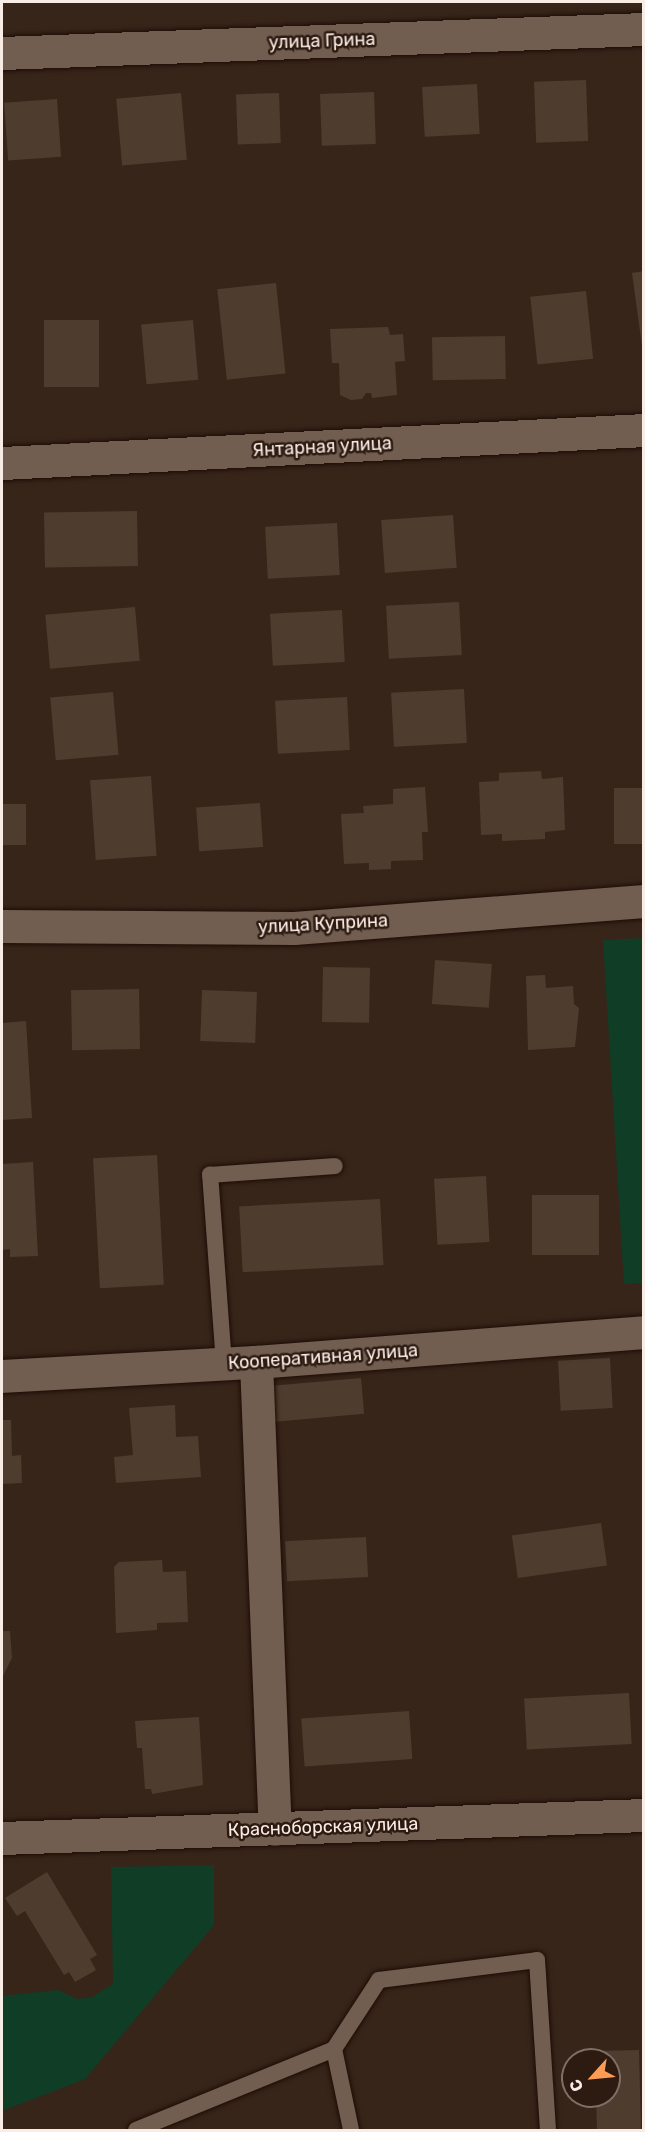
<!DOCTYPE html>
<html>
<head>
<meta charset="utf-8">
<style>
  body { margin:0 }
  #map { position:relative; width:645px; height:2132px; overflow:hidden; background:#37251a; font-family:Rubik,sans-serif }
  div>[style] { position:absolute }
  .green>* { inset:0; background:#103d26 }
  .building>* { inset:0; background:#4e3d2e; transform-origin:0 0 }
  .roads { filter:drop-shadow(0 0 2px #1e0d05) drop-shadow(0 0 2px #1e0d05) }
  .service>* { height:16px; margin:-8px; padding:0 8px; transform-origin:8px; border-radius:8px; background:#725d51 }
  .minor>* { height:33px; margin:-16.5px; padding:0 16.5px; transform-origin:16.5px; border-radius:16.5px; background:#725d51 }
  span { translate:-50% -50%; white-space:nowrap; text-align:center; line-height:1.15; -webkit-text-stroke:5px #2d1b11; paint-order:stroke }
  .street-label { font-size:18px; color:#f9ece5 }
  .frame { position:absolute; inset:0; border:3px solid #f9ece5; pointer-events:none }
  .north { position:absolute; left:561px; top:2048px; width:60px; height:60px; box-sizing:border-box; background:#2d1b11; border:2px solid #7f6f66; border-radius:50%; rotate:243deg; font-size:16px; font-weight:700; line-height:24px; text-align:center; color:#f9ece5 }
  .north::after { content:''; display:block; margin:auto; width:21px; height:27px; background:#fd9c56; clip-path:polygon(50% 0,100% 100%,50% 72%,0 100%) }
</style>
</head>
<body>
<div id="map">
  <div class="green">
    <div style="clip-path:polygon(643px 938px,643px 1283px,624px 1284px,603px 940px)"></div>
    <div style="clip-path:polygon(214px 1865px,214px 1925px,85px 2079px,2px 2111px,2px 1996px,58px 1990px,77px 1999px,92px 1997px,113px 1984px,111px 1867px)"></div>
  </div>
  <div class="building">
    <div style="left:586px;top:80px;width:61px;height:52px;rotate:88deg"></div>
    <div style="left:477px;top:84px;width:50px;height:55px;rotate:87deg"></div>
    <div style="left:374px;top:92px;width:52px;height:54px;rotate:88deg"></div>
    <div style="left:181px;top:93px;width:67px;height:65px;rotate:85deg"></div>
    <div style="left:279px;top:93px;width:50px;height:43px;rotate:88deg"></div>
    <div style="left:57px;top:99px;width:58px;height:53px;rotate:86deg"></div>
    <div style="clip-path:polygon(644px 271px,644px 346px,642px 346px,632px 273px)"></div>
    <div style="left:276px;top:283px;width:91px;height:59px;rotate:84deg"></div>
    <div style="left:586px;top:291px;width:68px;height:56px;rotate:84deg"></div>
    <div style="left:44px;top:320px;width:55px;height:67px"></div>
    <div style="left:193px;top:320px;width:60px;height:52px;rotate:85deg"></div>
    <div style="clip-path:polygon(388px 327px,390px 335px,403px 334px,405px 361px,395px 362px,397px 395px,372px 398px,371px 393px,366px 393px,362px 399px,351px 400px,340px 395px,339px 363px,332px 363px,330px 329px)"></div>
    <div style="left:505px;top:336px;width:43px;height:73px;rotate:89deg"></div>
    <div style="left:137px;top:511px;width:55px;height:93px;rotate:89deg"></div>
    <div style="left:453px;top:515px;width:53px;height:72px;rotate:86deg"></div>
    <div style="left:337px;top:523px;width:52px;height:72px;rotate:87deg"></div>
    <div style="left:459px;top:602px;width:53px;height:73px;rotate:87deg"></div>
    <div style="left:135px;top:607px;width:54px;height:90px;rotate:85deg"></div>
    <div style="left:342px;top:610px;width:52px;height:72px;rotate:87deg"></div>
    <div style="left:464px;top:689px;width:54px;height:73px;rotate:87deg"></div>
    <div style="left:113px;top:692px;width:63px;height:63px;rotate:85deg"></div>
    <div style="left:347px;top:697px;width:53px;height:72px;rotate:87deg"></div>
    <div style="clip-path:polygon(541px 771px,542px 779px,563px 777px,565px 830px,545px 832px,545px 839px,524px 840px,502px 841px,502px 834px,481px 835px,479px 782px,499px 781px,499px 773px)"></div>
    <div style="left:151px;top:776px;width:80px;height:61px;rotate:86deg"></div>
    <div style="clip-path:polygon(425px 787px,428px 832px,422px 832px,423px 860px,391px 861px,391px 869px,369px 870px,369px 863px,344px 864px,341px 814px,364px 813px,363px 806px,393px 804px,393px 789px)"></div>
    <div style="left:644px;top:788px;width:56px;height:30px;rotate:90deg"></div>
    <div style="left:260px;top:803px;width:44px;height:64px;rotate:86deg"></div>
    <div style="left:2px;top:804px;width:24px;height:41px"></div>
    <div style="left:435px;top:960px;width:57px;height:44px;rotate:4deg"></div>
    <div style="left:323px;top:967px;width:47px;height:55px;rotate:1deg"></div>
    <div style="clip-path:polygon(545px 975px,546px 988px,573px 986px,574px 1004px,579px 1008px,575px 1047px,528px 1050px,526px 976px)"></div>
    <div style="left:139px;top:989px;width:60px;height:68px;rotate:89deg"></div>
    <div style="left:202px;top:990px;width:55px;height:51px;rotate:2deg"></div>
    <div style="clip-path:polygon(26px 1021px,32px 1118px,2px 1120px,2px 1023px)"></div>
    <div style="left:157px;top:1155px;width:130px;height:64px;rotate:87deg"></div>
    <div style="clip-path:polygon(33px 1162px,38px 1256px,10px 1257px,10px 1249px,2px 1250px,2px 1164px)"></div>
    <div style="left:486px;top:1176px;width:66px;height:52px;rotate:87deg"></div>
    <div style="left:599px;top:1195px;width:60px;height:67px;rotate:90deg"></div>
    <div style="left:380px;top:1199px;width:66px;height:141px;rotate:87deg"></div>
    <div style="left:610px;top:1358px;width:50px;height:52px;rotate:87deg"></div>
    <div style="left:361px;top:1378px;width:36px;height:92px;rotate:85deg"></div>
    <div style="clip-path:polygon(175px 1405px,176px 1437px,198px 1436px,201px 1477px,116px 1483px,114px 1457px,133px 1455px,129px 1408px)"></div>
    <div style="clip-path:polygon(2px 1420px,11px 1420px,12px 1456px,21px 1455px,22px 1483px,2px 1484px)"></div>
    <div style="left:601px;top:1523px;width:43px;height:90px;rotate:82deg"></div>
    <div style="left:366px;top:1537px;width:40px;height:81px;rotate:87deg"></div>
    <div style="clip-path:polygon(162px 1560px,163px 1572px,186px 1571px,188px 1622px,157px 1623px,157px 1630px,116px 1633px,114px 1567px,119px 1562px)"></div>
    <div style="clip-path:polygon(2px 1631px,10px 1631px,12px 1658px,2px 1678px)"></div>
    <div style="left:629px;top:1693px;width:51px;height:105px;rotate:87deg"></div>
    <div style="left:409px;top:1711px;width:48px;height:108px;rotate:86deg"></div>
    <div style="clip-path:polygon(199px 1717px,203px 1785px,152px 1794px,151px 1789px,145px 1789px,142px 1748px,137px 1748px,135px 1721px)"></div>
    <div style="clip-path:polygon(47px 1872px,97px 1955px,90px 1959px,96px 1970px,75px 1982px,69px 1972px,64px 1975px,25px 1911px,17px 1916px,5px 1898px)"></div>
    <div style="clip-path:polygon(639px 2050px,641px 2130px,597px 2130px,596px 2096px,609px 2096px,609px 2060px,595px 2060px,594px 2051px)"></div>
  </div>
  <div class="roads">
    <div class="service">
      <div style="left:224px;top:1364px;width:190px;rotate:-94.2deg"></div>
      <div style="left:210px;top:1175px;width:125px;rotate:-4.1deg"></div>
      <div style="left:334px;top:2049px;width:83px;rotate:78.1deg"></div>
      <div style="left:136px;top:2130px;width:214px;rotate:-22.2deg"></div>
      <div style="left:334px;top:2049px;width:82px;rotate:-56.9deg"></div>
      <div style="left:379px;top:1980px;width:159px;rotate:-7.2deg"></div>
      <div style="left:537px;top:1960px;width:170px;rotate:86.3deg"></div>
    </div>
    <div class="minor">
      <div style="left:2px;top:53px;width:642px;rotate:-2.14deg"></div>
      <div style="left:2px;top:463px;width:643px;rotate:-2.94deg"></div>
      <div style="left:2px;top:926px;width:292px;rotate:0.4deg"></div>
      <div style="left:294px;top:928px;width:351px;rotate:-4.4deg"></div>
      <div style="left:256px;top:1362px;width:467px;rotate:87.7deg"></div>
      <div style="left:2px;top:1376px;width:254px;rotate:-3.2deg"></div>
      <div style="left:256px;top:1362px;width:389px;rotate:-4.4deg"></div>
      <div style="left:2px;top:1838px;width:642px;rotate:-2.05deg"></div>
    </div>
  </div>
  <div class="street-label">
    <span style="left:322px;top:41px;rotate:-2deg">улица Грина</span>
    <span style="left:322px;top:447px;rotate:-3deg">Янтарная улица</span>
    <span style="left:323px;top:924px;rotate:-3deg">улица Куприна</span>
    <span style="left:323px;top:1357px;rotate:-4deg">Кооперативная улица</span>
    <span style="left:323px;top:1827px;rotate:-2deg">Красноборская улица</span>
  </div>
  <div class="frame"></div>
  <div class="north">С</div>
</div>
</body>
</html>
